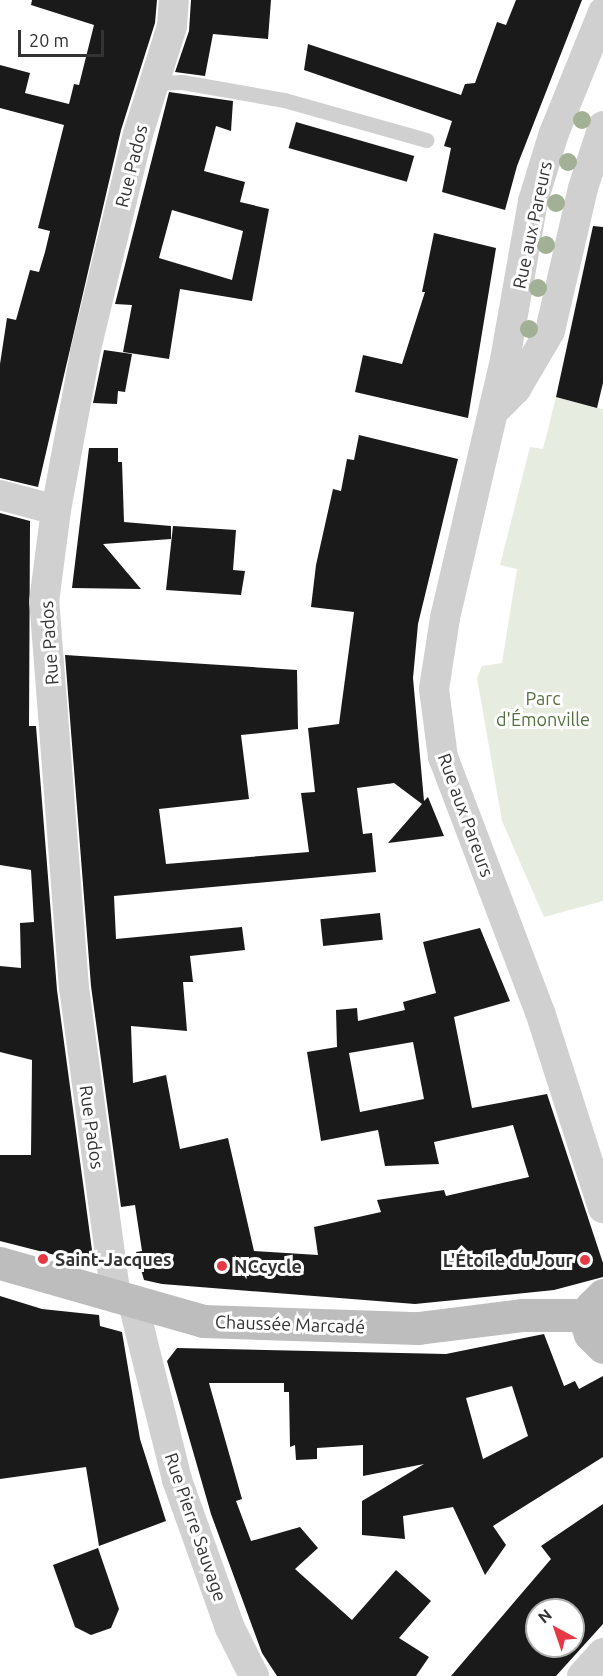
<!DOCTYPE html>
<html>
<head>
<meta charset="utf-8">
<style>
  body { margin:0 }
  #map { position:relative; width:603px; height:1676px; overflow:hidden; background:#fff; font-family:Ubuntu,sans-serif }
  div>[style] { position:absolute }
  .green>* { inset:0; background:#e6ecdf }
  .building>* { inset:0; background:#1a1a1a; transform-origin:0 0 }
  .lane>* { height:15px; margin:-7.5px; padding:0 7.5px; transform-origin:7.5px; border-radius:7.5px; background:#d0d0d0 }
  .street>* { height:30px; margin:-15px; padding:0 15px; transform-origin:15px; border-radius:15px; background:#d0d0d0 }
  .secondary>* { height:33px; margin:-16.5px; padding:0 16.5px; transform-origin:16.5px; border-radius:16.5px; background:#bdbdbd }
  .trees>* { width:18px; height:18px; margin:-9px; border-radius:50%; background:#a2b095 }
  .dots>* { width:16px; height:16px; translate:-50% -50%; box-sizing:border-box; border:3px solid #fff; border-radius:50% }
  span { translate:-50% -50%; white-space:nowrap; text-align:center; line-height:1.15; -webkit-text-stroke:6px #fff; paint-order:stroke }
  .street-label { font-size:18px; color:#333 }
  .park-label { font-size:18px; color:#56703f }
  .poi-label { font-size:18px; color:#333; font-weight:700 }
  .left { translate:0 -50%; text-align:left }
  .right { translate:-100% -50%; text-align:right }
  .north { position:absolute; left:525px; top:1598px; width:60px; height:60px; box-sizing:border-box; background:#fff; border:2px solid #adadad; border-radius:50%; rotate:320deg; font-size:16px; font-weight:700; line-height:24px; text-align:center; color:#333 }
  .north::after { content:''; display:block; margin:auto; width:21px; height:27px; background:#e63946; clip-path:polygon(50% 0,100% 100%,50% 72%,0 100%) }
  .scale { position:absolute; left:18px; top:30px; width:86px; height:27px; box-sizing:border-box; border:3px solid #333; border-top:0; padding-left:8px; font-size:18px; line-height:21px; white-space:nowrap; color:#333; -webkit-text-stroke:4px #fff; paint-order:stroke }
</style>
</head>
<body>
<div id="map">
  <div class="green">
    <div style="clip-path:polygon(556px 397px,603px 409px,603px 901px,544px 917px,502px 821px,477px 678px,482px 666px,502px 663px,517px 569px,500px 565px,530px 447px,543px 449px)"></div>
  </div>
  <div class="building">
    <div style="clip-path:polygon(32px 0,157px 0,155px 23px,121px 130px,38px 487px,0 478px,0 364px,7px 318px,16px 320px,30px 270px,39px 272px,45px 252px,50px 231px,38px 228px,64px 125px,0 108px,0 65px,30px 73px,25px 93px,69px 104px,74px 84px,79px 85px,94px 25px,31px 5px)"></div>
    <div style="clip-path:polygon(191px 0,271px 0,268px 39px,213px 34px,205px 76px,175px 72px,189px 31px)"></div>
    <div style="clip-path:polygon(516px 0,582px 0,517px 166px,505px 210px,442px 192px,451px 148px,444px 146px,452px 121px,304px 70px,308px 44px,461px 95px,465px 84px,475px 83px,497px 22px,506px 25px)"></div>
    <div style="clip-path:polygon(evenodd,169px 92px,233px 101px,231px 131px,216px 126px,204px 171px,245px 182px,240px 202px,269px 209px,252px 301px,180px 289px,169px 359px,123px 352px,132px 305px,115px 304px,169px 92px,172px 210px,243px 231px,232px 280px,159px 258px,172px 210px)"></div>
    <div style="left:296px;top:122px;width:123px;height:27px;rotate:16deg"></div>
    <div style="clip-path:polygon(593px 226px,603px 227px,603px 383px,597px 408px,556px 397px)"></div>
    <div style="clip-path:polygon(434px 233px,496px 248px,468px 418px,355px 392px,363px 355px,402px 364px,425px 292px,422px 292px)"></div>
    <div style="clip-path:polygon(104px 350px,132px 354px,125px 392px,118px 391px,117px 404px,93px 403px)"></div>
    <div style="clip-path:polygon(evenodd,359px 435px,458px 459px,418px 624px,413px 678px,424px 801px,428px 797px,444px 836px,388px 843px,422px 804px,394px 783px,357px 788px,363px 834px,372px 833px,376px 872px,114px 896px,116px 939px,242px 927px,245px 950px,190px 956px,193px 982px,183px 982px,187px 1031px,131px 1026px,133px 1083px,166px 1075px,180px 1149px,228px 1138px,254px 1251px,318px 1255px,314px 1227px,381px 1212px,377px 1200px,444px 1190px,446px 1196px,529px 1177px,513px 1125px,434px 1142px,439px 1164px,385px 1166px,378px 1130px,321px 1141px,307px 1052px,337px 1047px,336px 1010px,357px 1008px,358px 1021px,405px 1010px,403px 1002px,436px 993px,423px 942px,480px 928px,510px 1001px,454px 1017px,472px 1108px,547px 1094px,603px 1263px,603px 1277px,554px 1290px,415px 1304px,162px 1284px,144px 1280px,136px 1252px,142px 1251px,135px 1205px,121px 1207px,91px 986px,65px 655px,297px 670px,298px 729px,241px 735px,249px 799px,159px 809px,166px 864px,309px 852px,301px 793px,315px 792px,308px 728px,339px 724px,354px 612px,311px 607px,316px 565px,333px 489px,341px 491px,347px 459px,354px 460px,359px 435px,413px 1042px,424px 1099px,360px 1112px,349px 1053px,413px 1042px)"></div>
    <div style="clip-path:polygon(89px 448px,118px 448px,118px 462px,122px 462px,124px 522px,171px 526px,171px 539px,103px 544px,141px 589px,72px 588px)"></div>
    <div style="clip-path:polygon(0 513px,30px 521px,29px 726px,36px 726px,57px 990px,94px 1265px,0 1241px,0 1155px,31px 1155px,32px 1060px,0 1052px,0 966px,21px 968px,20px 923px,34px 922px,31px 870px,0 865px)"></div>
    <div style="clip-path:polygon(173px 526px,236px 530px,233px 570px,245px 571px,241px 595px,166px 590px)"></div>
    <div style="left:380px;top:913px;width:27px;height:60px;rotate:84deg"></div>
    <div style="clip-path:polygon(0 1296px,42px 1309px,99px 1315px,100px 1326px,122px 1332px,140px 1439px,166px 1521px,99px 1546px,86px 1467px,0 1479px)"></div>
    <div style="clip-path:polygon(evenodd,544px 1334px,564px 1386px,575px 1381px,579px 1389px,603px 1376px,603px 1457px,493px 1526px,506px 1545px,485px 1575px,453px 1507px,403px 1516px,405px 1539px,362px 1535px,362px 1501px,424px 1464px,363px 1476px,363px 1445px,317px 1448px,317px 1459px,296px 1460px,295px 1445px,290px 1447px,289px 1392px,284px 1392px,284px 1383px,209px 1383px,242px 1499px,236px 1501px,251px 1541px,300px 1527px,318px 1548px,295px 1569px,352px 1620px,396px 1570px,431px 1601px,399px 1638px,429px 1657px,416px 1676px,277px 1676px,262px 1653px,211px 1514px,167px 1361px,177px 1348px,446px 1354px,544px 1334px,512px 1386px,528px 1436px,483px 1459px,466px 1398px,512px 1386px)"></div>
    <div style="clip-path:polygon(evenodd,603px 1504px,603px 1624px,556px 1676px,451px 1676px,551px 1559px,541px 1546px,603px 1504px,537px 1610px,573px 1610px,573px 1646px,537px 1646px,537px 1610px)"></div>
    <div style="clip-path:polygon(98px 1548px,119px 1609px,111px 1628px,91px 1635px,75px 1627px,53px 1565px)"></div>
  </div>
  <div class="lane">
    <div style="left:154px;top:83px;width:28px;rotate:-2deg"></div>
    <div style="left:182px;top:82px;width:104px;rotate:10deg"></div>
    <div style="left:284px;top:100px;width:148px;rotate:15.7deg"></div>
  </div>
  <div class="street">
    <div style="left:603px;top:12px;width:131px;rotate:112deg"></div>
    <div style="left:554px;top:133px;width:71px;rotate:107.2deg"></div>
    <div style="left:533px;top:201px;width:161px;rotate:100deg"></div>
    <div style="left:505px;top:360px;width:265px;rotate:103.1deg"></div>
    <div style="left:445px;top:618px;width:72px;rotate:98.8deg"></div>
    <div style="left:434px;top:689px;width:69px;rotate:82.5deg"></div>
    <div style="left:443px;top:757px;width:273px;rotate:69.2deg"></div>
    <div style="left:540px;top:1012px;width:206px;rotate:72.2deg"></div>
    <div style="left:497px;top:408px;width:27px;rotate:-45deg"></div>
    <div style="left:516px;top:389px;width:67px;rotate:-59.6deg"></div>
    <div style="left:550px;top:331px;width:147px;rotate:-77deg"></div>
    <div style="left:583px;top:188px;width:65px;rotate:-72.1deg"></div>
    <div style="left:0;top:495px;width:58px;rotate:15deg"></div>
    <div style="left:116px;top:1298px;width:313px;rotate:-97.7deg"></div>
    <div style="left:74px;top:988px;width:387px;rotate:-94.4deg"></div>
    <div style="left:44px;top:602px;width:93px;rotate:-82.6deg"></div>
    <div style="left:56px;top:510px;width:160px;rotate:-79.5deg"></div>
    <div style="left:85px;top:353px;width:225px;rotate:-76.4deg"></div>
    <div style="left:138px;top:134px;width:113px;rotate:-72.5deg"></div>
    <div style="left:172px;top:26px;width:26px;rotate:-86deg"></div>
    <div style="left:133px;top:1303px;width:182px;rotate:76deg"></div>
    <div style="left:177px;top:1480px;width:157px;rotate:70.3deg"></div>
    <div style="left:230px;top:1628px;width:54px;rotate:63.4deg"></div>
    <div style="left:582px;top:1676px;width:31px;rotate:-48deg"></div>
  </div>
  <div class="secondary">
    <div style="left:0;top:1263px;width:211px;rotate:15.9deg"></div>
    <div style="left:203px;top:1321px;width:215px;rotate:1.9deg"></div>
    <div style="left:418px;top:1328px;width:106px;rotate:-7.1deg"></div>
    <div style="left:523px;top:1315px;width:65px"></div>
    <div style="left:603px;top:1295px;width:17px;rotate:135deg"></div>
    <div style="left:591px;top:1307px;width:18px;rotate:103deg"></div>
    <div style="left:587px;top:1325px;width:9px;rotate:72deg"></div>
    <div style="left:590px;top:1334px;width:18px;rotate:45deg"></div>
  </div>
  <div class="trees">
    <div style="left:582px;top:120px"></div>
    <div style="left:568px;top:162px"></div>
    <div style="left:556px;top:203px"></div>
    <div style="left:546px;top:245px"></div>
    <div style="left:538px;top:288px"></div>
    <div style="left:529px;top:329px"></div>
  </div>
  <div class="dots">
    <div style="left:43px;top:1259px;background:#e63946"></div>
    <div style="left:585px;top:1260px;background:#e63946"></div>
    <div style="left:222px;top:1266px;background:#e63946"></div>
  </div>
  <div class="street-label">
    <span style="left:131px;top:166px;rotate:-76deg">Rue Pados</span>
    <span style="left:532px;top:225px;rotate:-78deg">Rue aux Pareurs</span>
    <span style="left:49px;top:643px;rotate:-94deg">Rue Pados</span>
    <span style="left:466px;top:815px;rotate:70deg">Rue aux Pareurs</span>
    <span style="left:92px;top:1127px;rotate:82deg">Rue Pados</span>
    <span style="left:290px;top:1324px;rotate:2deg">Chaussée Marcadé</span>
    <span style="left:196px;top:1527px;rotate:71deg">Rue Pierre Sauvage</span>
  </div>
  <div class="park-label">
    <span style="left:543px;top:709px">Parc<br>d'Émonville</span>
  </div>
  <div class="poi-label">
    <span class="left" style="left:55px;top:1259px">Saint-Jacques</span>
    <span class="right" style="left:573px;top:1260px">L'Étoile du Jour</span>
    <span class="left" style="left:234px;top:1266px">NCcycle</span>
  </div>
  <div class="north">N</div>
  <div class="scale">20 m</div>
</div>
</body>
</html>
